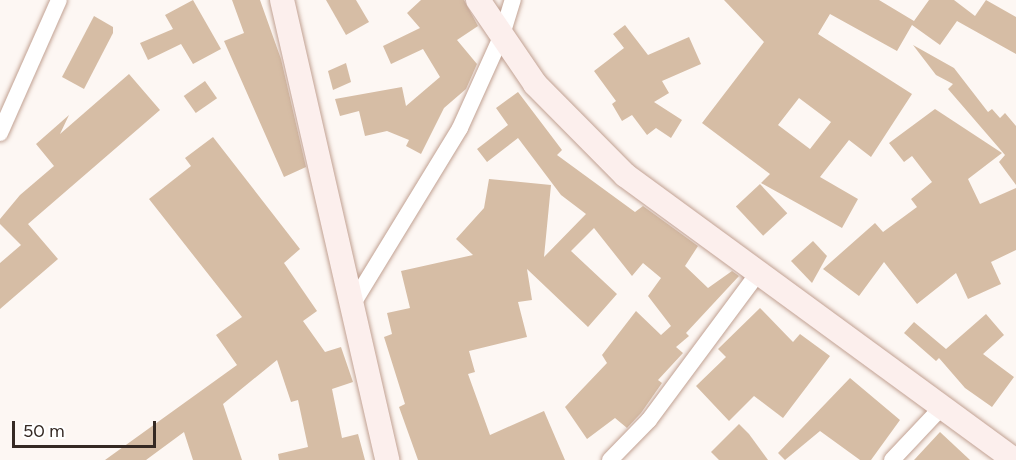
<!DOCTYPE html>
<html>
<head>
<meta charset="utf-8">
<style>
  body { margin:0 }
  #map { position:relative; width:1016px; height:460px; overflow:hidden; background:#fdf7f3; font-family:Figtree,sans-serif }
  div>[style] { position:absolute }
  .building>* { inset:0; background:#d6bda5; transform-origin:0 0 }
  .roads { filter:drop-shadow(0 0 2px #c1a192) drop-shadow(0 0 2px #c1a192) }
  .street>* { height:16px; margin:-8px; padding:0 8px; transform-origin:8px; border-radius:8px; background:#fff }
  .secondary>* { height:24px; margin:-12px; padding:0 12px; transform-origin:12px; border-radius:12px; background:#fcefed }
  span { translate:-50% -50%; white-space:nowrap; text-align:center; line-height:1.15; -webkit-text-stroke:6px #fff; paint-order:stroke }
  .scale { position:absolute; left:12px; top:421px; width:144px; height:27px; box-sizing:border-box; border:3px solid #352923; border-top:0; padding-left:8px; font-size:18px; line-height:21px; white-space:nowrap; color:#352923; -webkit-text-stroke:4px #fff; paint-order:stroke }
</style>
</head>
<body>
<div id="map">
  <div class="building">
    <div style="clip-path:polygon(193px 0,221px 49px,193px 64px,181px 44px,148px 60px,140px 43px,173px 29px,165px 15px)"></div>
    <div style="clip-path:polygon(232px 0,260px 0,281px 59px,306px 167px,284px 177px,224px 41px,244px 33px)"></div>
    <div style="clip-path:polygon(326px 0,356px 0,369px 22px,346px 35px)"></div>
    <div style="clip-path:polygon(421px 0,464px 0,478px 26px,457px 40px,477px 64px,466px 89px,444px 108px,421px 154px,406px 146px,409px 140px,387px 131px,365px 136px,359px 111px,340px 116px,335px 99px,402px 87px,406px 106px,440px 77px,423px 49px,391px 64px,383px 46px,420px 28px,407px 13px)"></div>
    <div style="clip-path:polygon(evenodd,724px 0,879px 0,914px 21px,929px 0,954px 0,975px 16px,986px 0,1016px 17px,1016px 54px,957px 21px,940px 45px,912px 25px,897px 51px,830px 14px,818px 34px,912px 94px,871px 157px,849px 140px,820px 177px,858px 199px,842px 228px,761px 183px,770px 174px,702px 123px,764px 42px,724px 0,799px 98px,831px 122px,810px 149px,778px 125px,799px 98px)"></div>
    <div style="clip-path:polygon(94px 16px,113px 27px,113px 33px,84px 89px,62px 77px)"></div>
    <div style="clip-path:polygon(625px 25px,648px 55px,689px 37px,701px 64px,662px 81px,669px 93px,654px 102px,682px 120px,671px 138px,656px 128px,647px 135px,632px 115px,622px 121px,612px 104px,616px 101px,594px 71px,624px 48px,613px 34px)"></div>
    <div style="clip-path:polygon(913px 45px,954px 68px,988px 112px,992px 109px,1000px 118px,1005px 113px,1016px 126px,1016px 185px,999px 162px,1005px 155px,948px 89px,953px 84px,936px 75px)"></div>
    <div style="clip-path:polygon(346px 63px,351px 82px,333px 90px,328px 71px)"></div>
    <div style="clip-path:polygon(129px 74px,160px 110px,28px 224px,58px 259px,0 309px,0 263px,21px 245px,0 224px,0 219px,20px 195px,54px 166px,36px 144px,69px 115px,60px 134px)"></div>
    <div style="left:205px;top:81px;width:21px;height:26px;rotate:55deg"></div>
    <div style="clip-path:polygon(518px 92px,562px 150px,557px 155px,635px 212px,643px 206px,698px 246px,685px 266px,708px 288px,732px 271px,739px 276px,686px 333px,689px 336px,676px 347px,683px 353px,658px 380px,662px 383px,641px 413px,627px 428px,615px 418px,587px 439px,565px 407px,607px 363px,602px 355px,636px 311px,661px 335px,671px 326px,648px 296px,661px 278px,643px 263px,632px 276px,594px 228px,571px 251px,617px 294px,588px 327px,527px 269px,532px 300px,518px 302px,527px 337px,469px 351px,475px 372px,468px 374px,490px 435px,544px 411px,565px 460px,418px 460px,399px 407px,405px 404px,384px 337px,392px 334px,387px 313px,410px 308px,401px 271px,473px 255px,456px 239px,484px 208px,489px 179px,551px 185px,544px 257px,586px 214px,561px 195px,518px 138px,487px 162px,477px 149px,508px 125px,496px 108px)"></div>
    <div style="clip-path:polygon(935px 109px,1002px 153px,968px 179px,980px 204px,1016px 188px,1016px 250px,991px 262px,1001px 284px,968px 299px,956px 273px,917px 304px,884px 262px,859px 296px,823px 269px,875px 223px,883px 232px,917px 207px,911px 199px,932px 182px,912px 156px,904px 162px,889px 143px)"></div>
    <div style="clip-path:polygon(213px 137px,300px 249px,284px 263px,317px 311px,303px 321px,325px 352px,341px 347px,353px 382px,332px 389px,342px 438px,358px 434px,365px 460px,279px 460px,278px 454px,308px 447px,298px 400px,291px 402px,277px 360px,223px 404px,242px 460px,193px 460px,184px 432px,146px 460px,105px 460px,237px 365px,216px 335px,242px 317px,149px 199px,191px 166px,185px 158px)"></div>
    <div style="left:760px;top:184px;width:40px;height:33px;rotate:47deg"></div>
    <div style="clip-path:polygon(813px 241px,827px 256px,812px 283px,791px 261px)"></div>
    <div style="clip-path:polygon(760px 308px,793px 342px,800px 334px,830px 356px,783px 418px,754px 396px,729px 421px,696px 386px,726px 357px,718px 349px)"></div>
    <div style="clip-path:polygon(986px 314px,1004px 335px,983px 354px,1014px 377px,992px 407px,965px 388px,939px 358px,936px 361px,904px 333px,914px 322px,946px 349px)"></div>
    <div style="clip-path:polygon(850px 378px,900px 420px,871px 460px,860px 460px,820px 431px,785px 460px,778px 453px)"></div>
    <div style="clip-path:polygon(739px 424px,749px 434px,768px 460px,719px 460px,711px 452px)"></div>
    <div style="clip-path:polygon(940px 432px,970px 460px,914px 460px)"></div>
  </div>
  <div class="roads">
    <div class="street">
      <div style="left:0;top:133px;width:145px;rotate:-66.1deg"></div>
      <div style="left:352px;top:305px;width:207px;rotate:-58.6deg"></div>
      <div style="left:460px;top:128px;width:102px;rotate:-65.7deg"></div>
      <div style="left:502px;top:35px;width:37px;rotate:-73deg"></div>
      <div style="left:610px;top:460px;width:56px;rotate:-45.7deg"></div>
      <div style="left:649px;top:420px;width:183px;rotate:-53.4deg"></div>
      <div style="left:892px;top:460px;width:73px;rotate:-46.7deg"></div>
    </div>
    <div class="secondary">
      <div style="left:282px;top:0;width:472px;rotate:77.1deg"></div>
      <div style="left:478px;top:0;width:102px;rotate:55.8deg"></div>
      <div style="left:535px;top:84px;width:128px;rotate:45.3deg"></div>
      <div style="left:625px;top:175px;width:482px;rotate:36.2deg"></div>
    </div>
  </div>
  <div class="scale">50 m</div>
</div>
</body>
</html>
